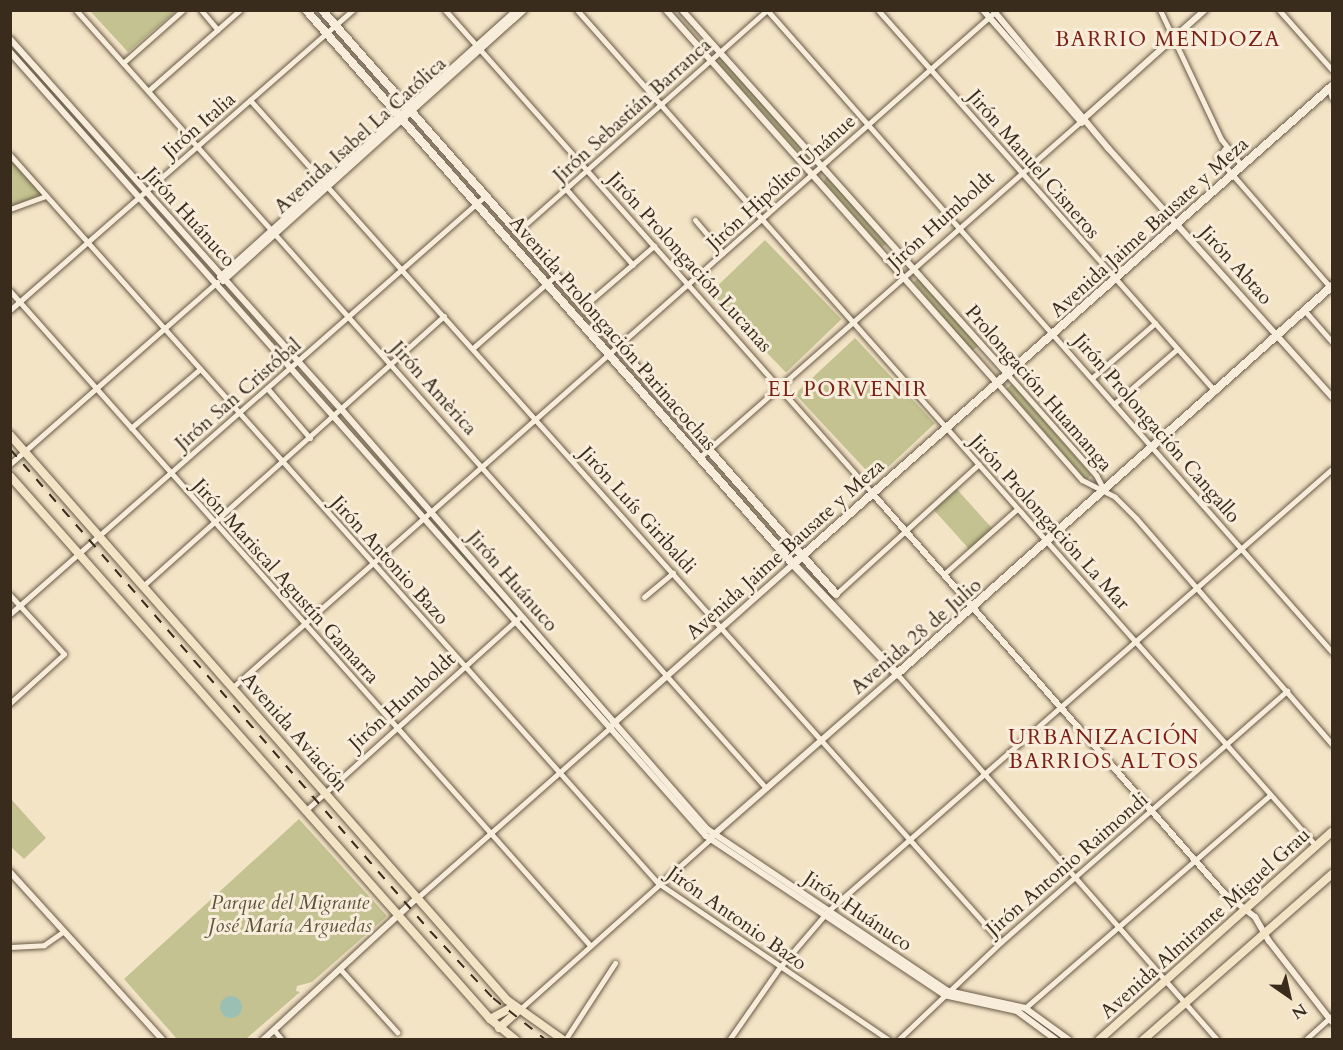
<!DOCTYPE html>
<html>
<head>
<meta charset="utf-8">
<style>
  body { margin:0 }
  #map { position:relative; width:1343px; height:1050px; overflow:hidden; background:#f4e4c6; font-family:Cardo,serif }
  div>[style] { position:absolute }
  .green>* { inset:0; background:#c3c290; transform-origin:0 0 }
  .water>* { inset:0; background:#9cbfb3 }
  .round { border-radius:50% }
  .roads { filter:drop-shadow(0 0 2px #685a47) drop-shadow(0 0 2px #685a47) }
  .minor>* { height:5px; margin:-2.5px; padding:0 2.5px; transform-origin:2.5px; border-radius:2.5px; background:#f8edda }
  .tertiary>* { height:6px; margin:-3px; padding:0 3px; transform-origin:3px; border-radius:3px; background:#f8edda }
  .secondary>* { height:8px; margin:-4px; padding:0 4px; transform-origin:4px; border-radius:4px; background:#f8edda }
  .primary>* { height:8px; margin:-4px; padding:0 4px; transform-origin:4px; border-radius:4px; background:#f4e4c6 }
  .rail>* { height:2px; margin-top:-1px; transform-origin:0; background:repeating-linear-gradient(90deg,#3a2c1d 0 10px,transparent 0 20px) }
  span { translate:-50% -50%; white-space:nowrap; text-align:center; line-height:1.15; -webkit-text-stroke:6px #f8edda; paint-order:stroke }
  .street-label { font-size:20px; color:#3a2c1d }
  .park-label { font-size:20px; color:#5c523a; font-style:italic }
  .neighbourhood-label { font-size:21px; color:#7a1f14; letter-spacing:1.5px }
  .frame { position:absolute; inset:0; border:12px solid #3a2c1d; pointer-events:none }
  .north { position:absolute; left:1259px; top:966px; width:60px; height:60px; -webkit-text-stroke:4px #f8edda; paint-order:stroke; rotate:146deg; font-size:16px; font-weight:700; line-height:24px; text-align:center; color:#3a2c1d }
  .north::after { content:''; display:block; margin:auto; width:21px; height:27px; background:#3a2c1d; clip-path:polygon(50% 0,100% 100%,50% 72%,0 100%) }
</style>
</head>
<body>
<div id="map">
  <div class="green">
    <div style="clip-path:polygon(90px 11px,89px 11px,176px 11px,128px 52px)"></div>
    <div style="clip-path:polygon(724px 58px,815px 161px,810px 165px,718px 63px)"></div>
    <div style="clip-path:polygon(10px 157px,43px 194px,10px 207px)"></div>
    <div style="clip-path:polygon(827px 174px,829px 178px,886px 244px,882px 247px,824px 182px)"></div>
    <div style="left:765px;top:240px;width:110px;height:77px;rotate:46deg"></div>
    <div style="left:920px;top:277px;width:90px;height:8px;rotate:50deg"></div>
    <div style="left:855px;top:338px;width:117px;height:82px;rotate:47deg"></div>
    <div style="left:1012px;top:384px;width:121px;height:7px;rotate:49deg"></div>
    <div style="left:954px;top:486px;width:59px;height:31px;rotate:48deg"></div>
    <div style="clip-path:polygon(11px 799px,46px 838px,24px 859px,11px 847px)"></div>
    <div style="clip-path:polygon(299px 819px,387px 916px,312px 982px,297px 986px,296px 991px,300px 992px,246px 1039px,177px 1039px,124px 979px)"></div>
  </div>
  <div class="water">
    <div class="round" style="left:220px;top:996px;width:22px;height:22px"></div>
  </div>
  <div class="roads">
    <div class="minor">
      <div style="left:76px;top:10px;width:1040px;rotate:48.43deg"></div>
      <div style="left:201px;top:10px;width:26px;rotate:50deg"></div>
      <div style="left:445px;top:10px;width:646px;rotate:48.51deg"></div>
      <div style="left:577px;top:10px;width:1116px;rotate:48.52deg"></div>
      <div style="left:767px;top:10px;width:855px;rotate:48.65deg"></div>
      <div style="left:878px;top:10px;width:509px;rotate:48.51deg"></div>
      <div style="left:1160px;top:10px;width:143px;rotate:64.7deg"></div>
      <div style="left:1221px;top:139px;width:34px;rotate:52deg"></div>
      <div style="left:1279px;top:10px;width:80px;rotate:48.5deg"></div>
      <div style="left:123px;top:63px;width:80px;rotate:-41.5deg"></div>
      <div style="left:1329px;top:89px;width:9px;rotate:72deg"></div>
      <div style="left:148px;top:91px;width:123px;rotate:-41.4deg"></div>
      <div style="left:250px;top:100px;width:1128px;rotate:48.27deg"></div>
      <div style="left:1226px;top:147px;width:14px;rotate:126deg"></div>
      <div style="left:1218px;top:158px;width:172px;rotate:49deg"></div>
      <div style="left:10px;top:155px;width:975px;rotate:48.33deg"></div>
      <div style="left:658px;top:883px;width:279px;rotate:34.2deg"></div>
      <div style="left:566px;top:189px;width:101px;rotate:48.6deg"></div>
      <div style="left:10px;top:209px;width:38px;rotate:-20deg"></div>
      <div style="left:695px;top:220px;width:43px;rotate:49.7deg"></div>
      <div style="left:517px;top:232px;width:334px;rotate:-41.6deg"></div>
      <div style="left:10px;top:291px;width:873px;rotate:48.44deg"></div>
      <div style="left:583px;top:307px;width:94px;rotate:-40.7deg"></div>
      <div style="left:10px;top:310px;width:456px;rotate:-41.2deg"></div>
      <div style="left:1305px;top:311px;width:41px;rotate:48.9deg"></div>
      <div style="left:473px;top:348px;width:109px;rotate:-41.3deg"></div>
      <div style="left:1007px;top:374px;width:135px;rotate:48.6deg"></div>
      <div style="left:1096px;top:475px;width:17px;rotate:62deg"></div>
      <div style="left:1092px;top:378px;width:84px;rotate:-41.1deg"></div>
      <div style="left:997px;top:383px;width:129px;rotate:48.8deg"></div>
      <div style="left:1082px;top:480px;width:37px;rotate:27deg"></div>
      <div style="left:1115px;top:497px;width:30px;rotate:45deg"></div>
      <div style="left:1136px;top:518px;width:299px;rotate:49.1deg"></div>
      <div style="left:267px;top:388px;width:66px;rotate:49.3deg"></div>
      <div style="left:1114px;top:404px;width:84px;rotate:-41.1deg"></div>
      <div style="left:131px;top:428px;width:91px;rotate:-40.5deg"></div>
      <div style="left:701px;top:456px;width:505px;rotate:-41.39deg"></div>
      <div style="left:10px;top:464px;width:276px;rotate:-41.3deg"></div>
      <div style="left:944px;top:574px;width:98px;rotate:-41.7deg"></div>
      <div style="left:144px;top:585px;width:403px;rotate:-41.9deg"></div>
      <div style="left:836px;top:594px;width:193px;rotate:-42.3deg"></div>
      <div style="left:10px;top:595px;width:80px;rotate:47.5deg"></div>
      <div style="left:64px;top:654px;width:73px;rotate:137.8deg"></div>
      <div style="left:644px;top:597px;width:38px;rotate:-40deg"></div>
      <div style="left:10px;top:614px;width:633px;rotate:-41.35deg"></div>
      <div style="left:897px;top:674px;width:486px;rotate:48.8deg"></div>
      <div style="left:233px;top:687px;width:1021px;rotate:-41.54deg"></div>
      <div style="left:305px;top:811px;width:291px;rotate:-42.1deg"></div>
      <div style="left:417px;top:898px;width:259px;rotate:-41.4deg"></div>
      <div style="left:10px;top:947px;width:34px;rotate:-3deg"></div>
      <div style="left:44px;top:945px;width:24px;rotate:-35deg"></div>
      <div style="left:341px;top:970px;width:84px;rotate:47.9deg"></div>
      <div style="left:1025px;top:1008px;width:325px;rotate:-41deg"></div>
      <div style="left:519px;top:1010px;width:256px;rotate:-41.8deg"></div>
      <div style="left:274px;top:1030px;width:13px;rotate:51deg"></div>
      <div style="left:565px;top:1040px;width:92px;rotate:-57deg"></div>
      <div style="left:729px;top:1040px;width:89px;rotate:-55.1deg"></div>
      <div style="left:780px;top:967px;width:74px;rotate:-49.4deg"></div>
      <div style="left:828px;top:911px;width:670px;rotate:-41.25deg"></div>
      <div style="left:898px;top:1040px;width:142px;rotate:-43.6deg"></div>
      <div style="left:1001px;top:942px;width:381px;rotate:-41.3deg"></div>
      <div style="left:1305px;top:1040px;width:36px;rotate:-42deg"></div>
    </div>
    <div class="tertiary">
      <div style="left:666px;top:10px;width:499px;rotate:48.4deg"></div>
      <div style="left:682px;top:10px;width:488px;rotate:48.2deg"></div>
      <div style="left:983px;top:10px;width:150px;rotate:48.8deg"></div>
      <div style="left:993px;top:10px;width:180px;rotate:50.2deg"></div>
      <div style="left:1108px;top:148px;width:335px;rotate:48deg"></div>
      <div style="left:10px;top:39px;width:498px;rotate:48.2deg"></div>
      <div style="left:342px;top:410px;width:556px;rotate:48.94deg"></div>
      <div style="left:707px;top:829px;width:290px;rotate:33.9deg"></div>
      <div style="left:948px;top:991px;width:79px;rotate:12.4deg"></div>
      <div style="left:1025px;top:1008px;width:54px;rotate:36deg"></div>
      <div style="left:10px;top:52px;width:1048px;rotate:48.4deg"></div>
      <div style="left:706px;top:836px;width:286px;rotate:33.7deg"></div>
      <div style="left:944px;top:995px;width:75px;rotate:12.4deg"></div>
      <div style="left:1017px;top:1011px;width:49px;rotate:36.6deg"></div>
      <div style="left:1080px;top:122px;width:168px;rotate:-41.9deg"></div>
      <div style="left:220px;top:277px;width:399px;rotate:-42deg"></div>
      <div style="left:223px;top:281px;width:405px;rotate:-42deg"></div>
      <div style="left:873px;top:494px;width:530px;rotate:48.67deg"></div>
      <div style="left:1223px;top:892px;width:41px;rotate:38deg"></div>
      <div style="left:1255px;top:917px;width:28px;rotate:60deg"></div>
      <div style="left:1269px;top:941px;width:103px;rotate:52.1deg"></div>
      <div style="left:613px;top:724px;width:241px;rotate:-41.6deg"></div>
      <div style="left:712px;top:836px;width:246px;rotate:-41.2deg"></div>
      <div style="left:10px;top:872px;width:227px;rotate:47.7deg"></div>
      <div style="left:263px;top:1040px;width:209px;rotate:-42.7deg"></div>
    </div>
    <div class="secondary">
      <div style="left:306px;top:10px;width:738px;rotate:48.68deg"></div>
      <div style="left:793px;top:564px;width:151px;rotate:46.6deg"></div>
      <div style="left:897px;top:674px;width:583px;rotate:-41.73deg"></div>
      <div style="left:322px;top:10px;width:778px;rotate:48.65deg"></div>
      <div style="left:793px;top:564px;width:720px;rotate:-41.57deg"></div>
    </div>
    <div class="primary">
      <div style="left:10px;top:435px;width:752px;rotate:48.66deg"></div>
      <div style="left:507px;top:1000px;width:69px;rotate:35.5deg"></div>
      <div style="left:10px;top:476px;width:725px;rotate:48.52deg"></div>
      <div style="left:490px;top:1019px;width:33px;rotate:39deg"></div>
      <div style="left:490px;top:1019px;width:21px;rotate:-28deg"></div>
      <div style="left:509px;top:1009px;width:10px;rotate:6deg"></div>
      <div style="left:499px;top:1028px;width:27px;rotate:-42deg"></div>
      <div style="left:1099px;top:1040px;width:312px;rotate:-41.8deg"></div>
      <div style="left:1143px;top:1040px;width:252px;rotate:-41.3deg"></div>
    </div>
  </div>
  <div class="rail">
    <div style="left:10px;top:449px;width:639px;rotate:48.93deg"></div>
    <div style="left:430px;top:931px;width:92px;rotate:46.8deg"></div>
    <div style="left:493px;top:998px;width:68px;rotate:38.4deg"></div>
  </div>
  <div class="street-label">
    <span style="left:632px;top:110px;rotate:-42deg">Jirón Sebastián Barranca</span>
    <span style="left:199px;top:125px;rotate:-41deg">Jirón Italia</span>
    <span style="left:360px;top:135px;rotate:-42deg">Avenida Isabel La Católica</span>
    <span style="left:1034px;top:164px;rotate:49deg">Jirón Manuel Cisneros</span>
    <span style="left:781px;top:182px;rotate:-42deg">Jirón Hipólito Unánue</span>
    <span style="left:190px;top:217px;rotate:48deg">Jirón Huánuco</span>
    <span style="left:941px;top:220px;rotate:-42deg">Jirón Humboldt</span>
    <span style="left:1149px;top:227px;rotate:-42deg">Avenida Jaime Bausate y Meza</span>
    <span style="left:690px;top:262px;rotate:48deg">Jirón Prolongación Lucanas</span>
    <span style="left:1236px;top:265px;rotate:48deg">Jirón Abtao</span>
    <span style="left:613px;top:333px;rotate:49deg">Avenida Prolongación Parinacochas</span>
    <span style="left:434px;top:388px;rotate:48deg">Jirón Amèrica</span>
    <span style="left:1039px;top:388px;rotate:49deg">Prolongación Huamanga</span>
    <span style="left:238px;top:394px;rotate:-41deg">Jirón San Cristóbal</span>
    <span style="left:1157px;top:428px;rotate:49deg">Jirón Prolongación Cangallo</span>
    <span style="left:638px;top:510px;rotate:48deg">Jirón Luís Giribaldi</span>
    <span style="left:1050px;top:522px;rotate:48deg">Jirón Prolongación La Mar</span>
    <span style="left:785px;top:549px;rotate:-42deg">Avenida Jaime Bausate y Meza</span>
    <span style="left:390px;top:560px;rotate:48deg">Jirón Antonio Bazo</span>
    <span style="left:286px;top:581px;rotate:48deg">Jirón Mariscal Agustín Gamarra</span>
    <span style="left:513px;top:581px;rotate:49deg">Jirón Huánuco</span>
    <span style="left:916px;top:636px;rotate:-41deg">Avenida 28 de Julio</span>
    <span style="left:402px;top:701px;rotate:-42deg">Jirón Humboldt</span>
    <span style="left:295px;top:732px;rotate:49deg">Avenida Aviación</span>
    <span style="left:1067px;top:864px;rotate:-41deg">Jirón Antonio Raimondi</span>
    <span style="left:858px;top:911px;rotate:34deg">Jirón Huánuco</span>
    <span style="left:737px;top:918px;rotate:35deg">Jirón Antonio Bazo</span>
    <span style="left:1205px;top:923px;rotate:-42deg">Avenida Almirante Miguel Grau</span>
  </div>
  <div class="park-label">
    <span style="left:290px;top:914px">Parque del Migrante<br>José María Arguedas</span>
  </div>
  <div class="neighbourhood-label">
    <span style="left:1168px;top:40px">BARRIO MENDOZA</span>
    <span style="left:848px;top:390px">EL PORVENIR</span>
    <span style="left:1104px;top:750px">URBANIZACIÓN<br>BARRIOS ALTOS</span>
  </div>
  <div class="frame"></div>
  <div class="north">N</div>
</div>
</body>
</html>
